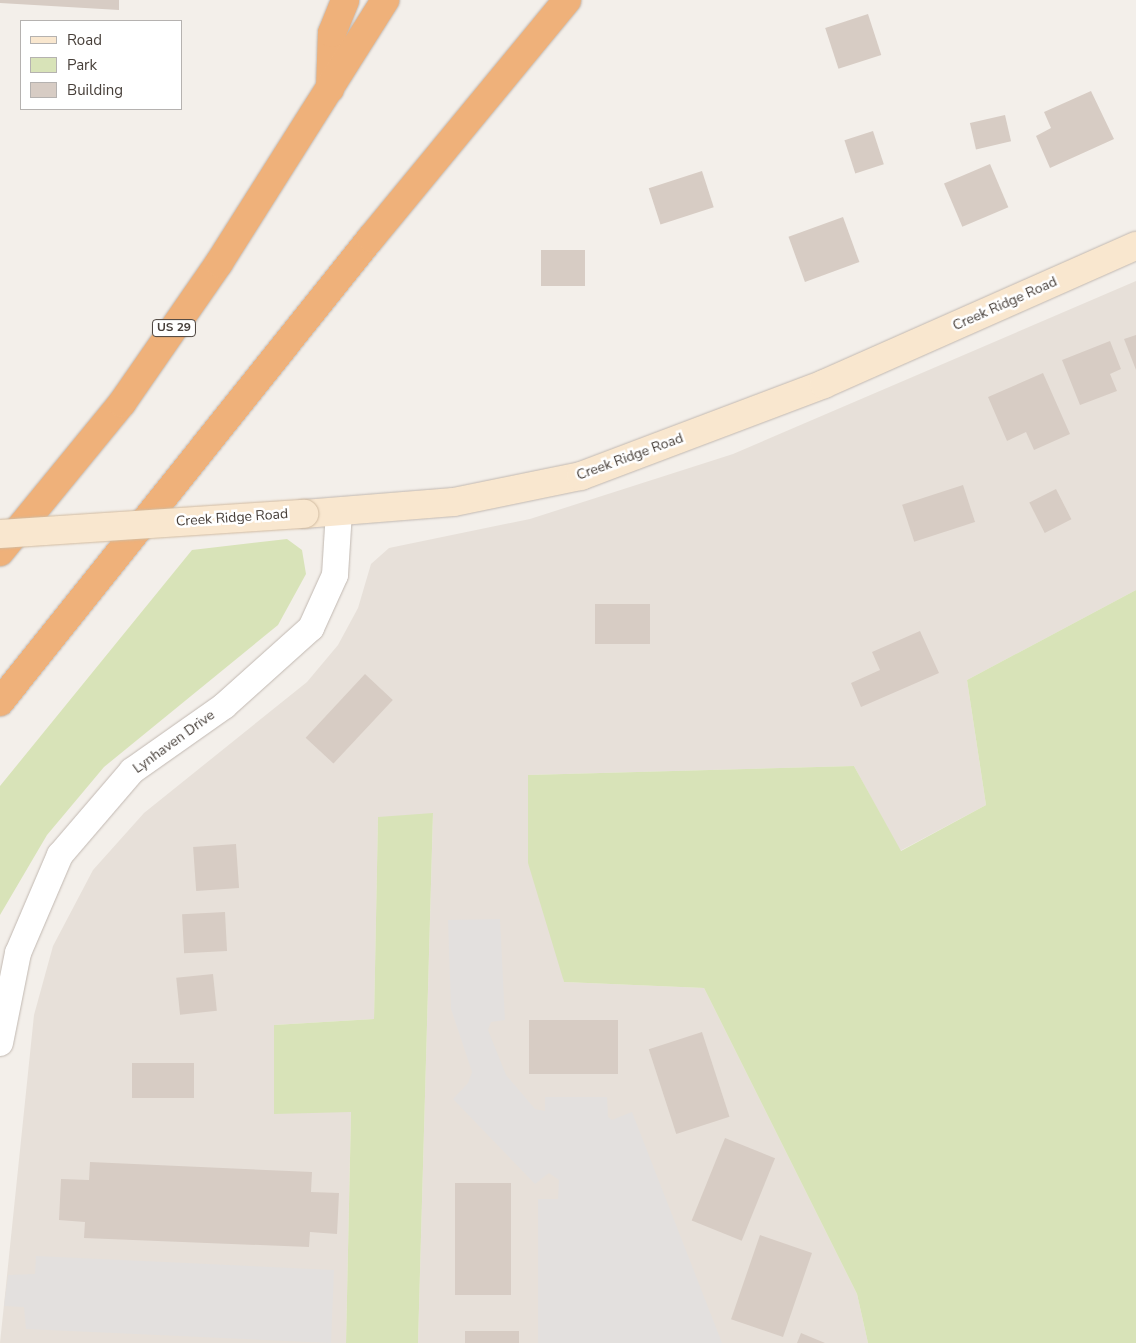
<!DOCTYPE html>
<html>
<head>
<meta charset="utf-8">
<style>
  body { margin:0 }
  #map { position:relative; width:1136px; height:1343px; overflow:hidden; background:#f3efea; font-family:"Nunito Sans",sans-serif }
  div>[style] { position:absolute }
  .residential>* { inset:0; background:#e7e0d9 }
  .green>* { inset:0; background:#d8e3b8 }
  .parking>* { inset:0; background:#e3e0de }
  .building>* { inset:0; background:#d7ccc4; transform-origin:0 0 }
  .roads { filter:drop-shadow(0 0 1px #c1b8b1) drop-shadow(0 0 1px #c1b8b1) }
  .minor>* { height:26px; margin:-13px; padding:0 13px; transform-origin:13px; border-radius:13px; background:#fff }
  .secondary>* { height:28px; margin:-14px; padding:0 14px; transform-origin:14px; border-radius:14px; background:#f9e7cf }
  .motorway>* { height:28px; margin:-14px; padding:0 14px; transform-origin:14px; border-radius:14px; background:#efb17a }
  .bridges { filter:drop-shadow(0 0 1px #d1bba1) drop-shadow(0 0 1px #d1bba1) }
  .secondary-bridge>* { height:28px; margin:-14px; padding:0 14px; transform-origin:14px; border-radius:14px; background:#f9e7cf }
  span { translate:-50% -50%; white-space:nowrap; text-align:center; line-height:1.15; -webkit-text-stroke:5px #fff; paint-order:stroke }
  .shield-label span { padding:1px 4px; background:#fff; border:1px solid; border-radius:4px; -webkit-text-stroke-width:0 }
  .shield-label { font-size:12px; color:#473f39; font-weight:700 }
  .street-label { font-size:14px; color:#473f39 }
  .legend { position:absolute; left:20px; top:20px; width:162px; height:90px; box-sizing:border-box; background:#fff; border:1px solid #b5b2b0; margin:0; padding:6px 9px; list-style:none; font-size:15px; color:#473f39 }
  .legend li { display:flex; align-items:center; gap:10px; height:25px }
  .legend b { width:25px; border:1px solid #b5b2b0 }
</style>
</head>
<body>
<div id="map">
  <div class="residential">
    <div style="clip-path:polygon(1136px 281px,1136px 590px,967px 680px,986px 805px,900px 851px,854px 766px,528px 775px,564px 982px,704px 988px,857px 1294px,868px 1343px,418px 1343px,433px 814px,378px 818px,374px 1019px,274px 1025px,351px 1111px,346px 1343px,0 1343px,34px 1015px,53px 946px,93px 870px,144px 813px,307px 682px,338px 645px,358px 608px,371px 564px,389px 548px,530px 519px,733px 454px)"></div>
  </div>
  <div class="green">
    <div style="clip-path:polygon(287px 539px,302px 550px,306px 574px,278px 625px,104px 767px,47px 835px,0 915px,0 786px,192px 550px)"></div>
    <div style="clip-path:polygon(1136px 590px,1136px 1343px,868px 1343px,857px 1294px,704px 988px,564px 982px,528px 863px,528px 775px,854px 766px,901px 851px,986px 805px,967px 680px)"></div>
    <div style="clip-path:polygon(433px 813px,418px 1343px,346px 1343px,351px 1112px,274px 1114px,274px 1025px,374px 1019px,378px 817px)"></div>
  </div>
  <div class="parking">
    <div style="clip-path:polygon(500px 919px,505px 1020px,491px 1022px,488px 1030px,506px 1075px,535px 1109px,545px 1111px,545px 1097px,607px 1097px,608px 1117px,612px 1120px,632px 1112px,722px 1343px,538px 1343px,538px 1199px,558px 1199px,559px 1180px,549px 1173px,535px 1184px,453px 1099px,468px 1083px,472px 1072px,451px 1009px,448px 920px)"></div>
    <div style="clip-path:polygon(36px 1256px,334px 1270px,331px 1343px,26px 1329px,24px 1307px,4px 1306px,8px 1275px,35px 1274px)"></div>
  </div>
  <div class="building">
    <div style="clip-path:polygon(0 0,119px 0,119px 10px,0 3px)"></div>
    <div style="left:868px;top:14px;width:43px;height:45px;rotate:72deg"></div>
    <div style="clip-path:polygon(1091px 91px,1114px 139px,1050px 168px,1036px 136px,1051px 128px,1044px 112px)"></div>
    <div style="left:1005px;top:115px;width:27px;height:36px;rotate:77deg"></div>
    <div style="left:873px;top:131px;width:35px;height:30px;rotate:72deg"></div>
    <div style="left:990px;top:164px;width:47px;height:50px;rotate:67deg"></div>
    <div style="left:702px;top:171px;width:38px;height:56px;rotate:72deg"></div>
    <div style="left:843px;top:217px;width:48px;height:58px;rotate:70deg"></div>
    <div style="left:541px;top:250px;width:44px;height:36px"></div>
    <div style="clip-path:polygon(1136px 335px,1136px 370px,1124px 339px)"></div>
    <div style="clip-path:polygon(1110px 341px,1121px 369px,1110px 374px,1117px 391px,1080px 405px,1062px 360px)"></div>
    <div style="clip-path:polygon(1043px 373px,1070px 434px,1034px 450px,1026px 432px,1007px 441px,988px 397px)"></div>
    <div style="left:963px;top:485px;width:39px;height:64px;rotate:72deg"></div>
    <div style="left:1056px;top:489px;width:34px;height:30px;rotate:63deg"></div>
    <div style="left:595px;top:604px;width:55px;height:40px"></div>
    <div style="clip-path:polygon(920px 631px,939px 673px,861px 707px,851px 683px,880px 670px,872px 652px)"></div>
    <div style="left:365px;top:674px;width:38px;height:87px;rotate:43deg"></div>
    <div style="left:236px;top:844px;width:44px;height:43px;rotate:86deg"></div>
    <div style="left:225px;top:912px;width:39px;height:43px;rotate:87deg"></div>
    <div style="left:213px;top:974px;width:37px;height:37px;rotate:84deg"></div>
    <div style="left:529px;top:1020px;width:89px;height:54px"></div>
    <div style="left:702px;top:1032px;width:89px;height:56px;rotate:72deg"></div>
    <div style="left:132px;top:1063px;width:62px;height:35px"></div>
    <div style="left:725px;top:1138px;width:54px;height:89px;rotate:22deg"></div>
    <div style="clip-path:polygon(90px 1162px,312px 1172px,311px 1192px,339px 1193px,337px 1234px,310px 1232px,309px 1247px,84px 1238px,85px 1222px,59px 1220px,61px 1179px,89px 1180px)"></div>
    <div style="left:455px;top:1183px;width:56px;height:112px"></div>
    <div style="left:760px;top:1235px;width:55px;height:89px;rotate:19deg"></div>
    <div style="left:465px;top:1331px;width:54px;height:12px"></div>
    <div style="clip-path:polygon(801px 1333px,825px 1343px,797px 1343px)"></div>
  </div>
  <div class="roads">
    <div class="minor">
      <div style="left:0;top:1043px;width:92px;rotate:-78.7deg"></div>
      <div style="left:18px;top:953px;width:107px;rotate:-66.8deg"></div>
      <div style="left:60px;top:855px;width:111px;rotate:-49.4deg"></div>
      <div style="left:132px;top:771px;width:113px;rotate:-35.2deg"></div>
      <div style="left:224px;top:706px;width:117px;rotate:-41.9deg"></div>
      <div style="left:311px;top:628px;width:58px;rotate:-65.6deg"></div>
      <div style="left:335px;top:575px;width:63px;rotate:-86.4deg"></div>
    </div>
    <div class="secondary">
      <div style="left:304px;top:514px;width:150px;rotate:-4.6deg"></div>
      <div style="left:454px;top:502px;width:130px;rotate:-11.6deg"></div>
      <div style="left:581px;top:476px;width:260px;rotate:-20.7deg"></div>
      <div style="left:824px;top:384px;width:341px;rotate:-23.9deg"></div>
    </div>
    <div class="motorway">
      <div style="left:330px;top:89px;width:56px;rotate:-88deg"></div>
      <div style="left:332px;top:33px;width:35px;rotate:-68deg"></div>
      <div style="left:0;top:552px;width:193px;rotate:-50.7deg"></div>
      <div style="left:122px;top:403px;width:170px;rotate:-55.3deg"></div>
      <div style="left:219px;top:263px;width:311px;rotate:-57.7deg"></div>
      <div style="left:0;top:702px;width:594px;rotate:-51.36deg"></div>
      <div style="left:371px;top:238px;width:308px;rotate:-50.5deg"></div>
    </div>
  </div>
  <div class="bridges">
    <div class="secondary-bridge">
      <div style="left:0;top:534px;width:305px;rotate:-3.8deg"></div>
    </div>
  </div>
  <div class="shield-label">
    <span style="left:174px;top:328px">US 29</span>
  </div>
  <div class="street-label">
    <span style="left:1005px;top:304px;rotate:-24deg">Creek Ridge Road</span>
    <span style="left:630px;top:457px;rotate:-20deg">Creek Ridge Road</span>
    <span style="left:232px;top:518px;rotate:-4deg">Creek Ridge Road</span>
    <span style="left:174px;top:742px;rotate:-36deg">Lynhaven Drive</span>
  </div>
  <ul class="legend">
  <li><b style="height:6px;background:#f9e7cf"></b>Road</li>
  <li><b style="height:14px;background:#d8e3b8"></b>Park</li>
  <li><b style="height:14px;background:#d7ccc4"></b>Building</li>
  </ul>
</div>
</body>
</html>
